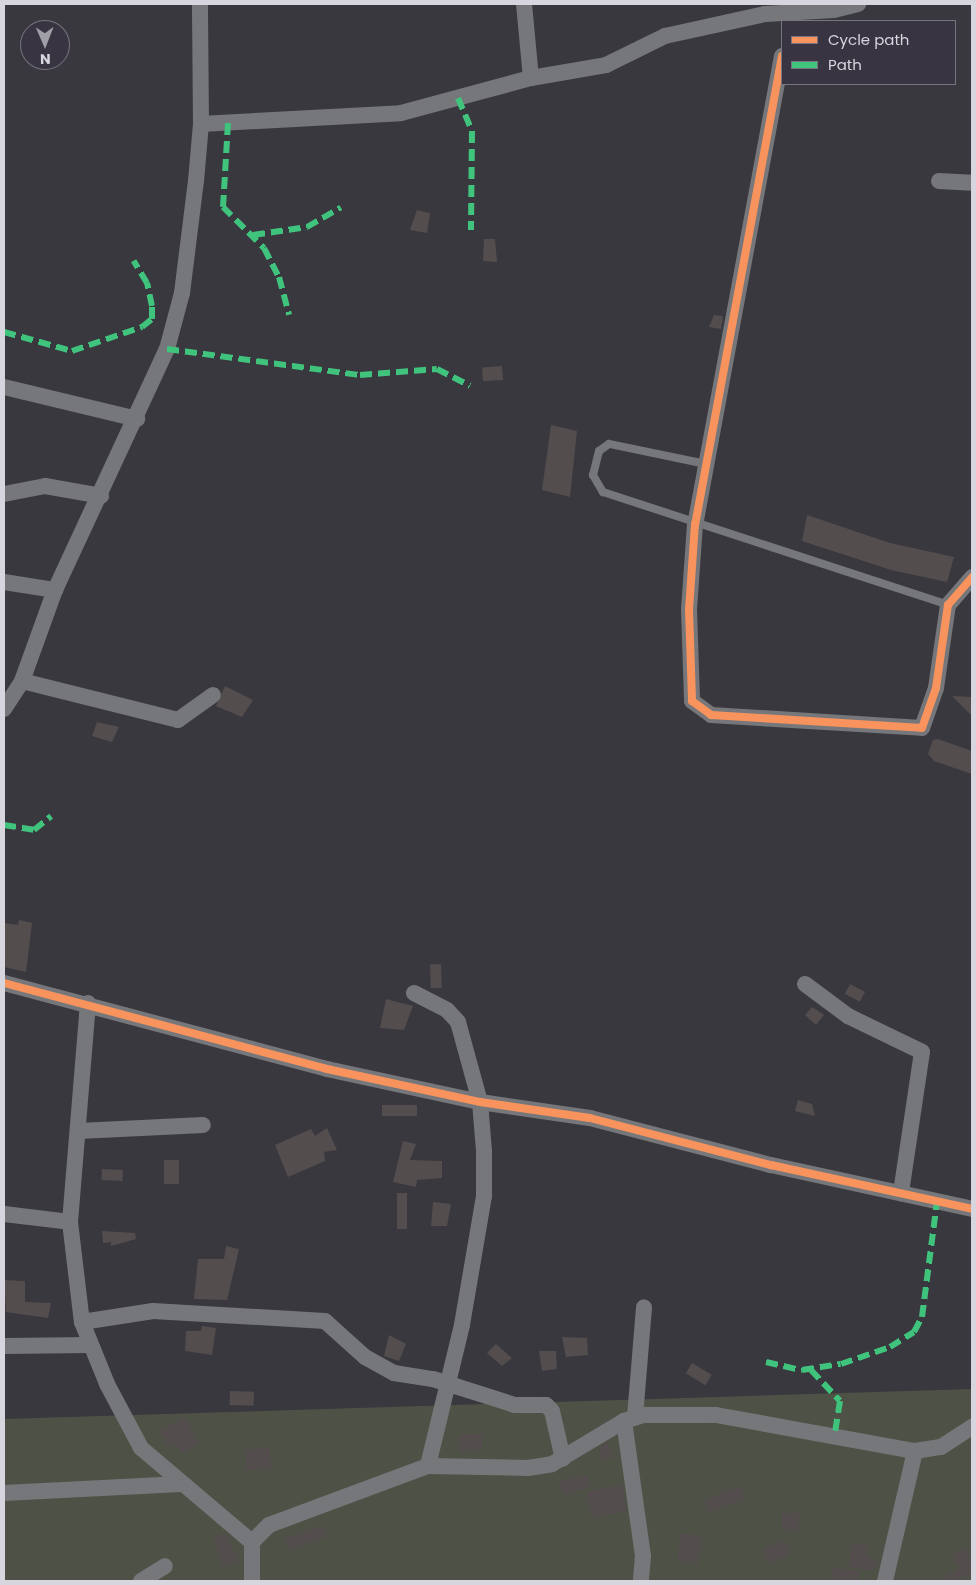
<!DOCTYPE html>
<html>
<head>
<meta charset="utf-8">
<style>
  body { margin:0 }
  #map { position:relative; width:976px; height:1585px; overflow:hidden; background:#39383e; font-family:Poppins,sans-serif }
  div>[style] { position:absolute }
  .green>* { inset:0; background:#4e5246 }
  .building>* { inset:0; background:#534d4e; transform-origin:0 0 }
  .service>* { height:8px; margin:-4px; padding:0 4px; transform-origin:4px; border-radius:4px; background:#75777a }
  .minor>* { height:16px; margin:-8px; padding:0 8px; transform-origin:8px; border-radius:8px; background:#75777a }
  .quiet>* { height:6px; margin-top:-3px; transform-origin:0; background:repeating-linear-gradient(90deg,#40c37c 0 12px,transparent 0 18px) }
  .cycleway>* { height:8px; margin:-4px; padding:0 4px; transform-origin:4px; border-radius:4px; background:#f8935d }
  span { translate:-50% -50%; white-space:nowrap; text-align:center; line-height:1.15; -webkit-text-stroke:5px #383442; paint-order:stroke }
  .frame { position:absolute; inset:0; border:5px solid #d7d5de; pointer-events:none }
  .legend { position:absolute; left:781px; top:20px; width:175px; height:65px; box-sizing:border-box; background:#383442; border:1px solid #787480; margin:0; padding:6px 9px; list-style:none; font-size:15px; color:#d7d5de }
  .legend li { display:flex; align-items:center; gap:10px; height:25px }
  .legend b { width:25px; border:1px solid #787480 }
  .north { position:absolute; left:20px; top:20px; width:50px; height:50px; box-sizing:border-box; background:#383442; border:1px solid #787480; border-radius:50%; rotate:179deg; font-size:14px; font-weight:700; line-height:20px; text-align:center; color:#d7d5de }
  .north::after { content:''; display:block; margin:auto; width:18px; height:22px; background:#a09ea6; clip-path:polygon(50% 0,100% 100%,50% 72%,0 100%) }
</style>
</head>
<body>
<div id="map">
  <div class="green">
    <div style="clip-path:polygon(972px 1389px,972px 1581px,4px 1581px,4px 1419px)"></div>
  </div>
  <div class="building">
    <div style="clip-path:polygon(417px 210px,430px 213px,427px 233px,410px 230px)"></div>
    <div style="clip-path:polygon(484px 239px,495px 239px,497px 262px,483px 261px)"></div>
    <div style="clip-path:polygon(714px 315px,723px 316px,721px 329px,709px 327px)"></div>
    <div style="left:502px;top:366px;width:14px;height:20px;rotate:86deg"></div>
    <div style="clip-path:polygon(551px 425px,577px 431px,570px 497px,542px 490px)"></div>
    <div style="clip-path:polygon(807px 515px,890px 543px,954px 557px,947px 582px,891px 570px,802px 541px)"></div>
    <div style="clip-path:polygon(225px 686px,253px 700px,242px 717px,216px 706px)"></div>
    <div style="clip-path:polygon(952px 696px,972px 697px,972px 716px)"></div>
    <div style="clip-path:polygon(97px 722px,119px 727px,112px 742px,92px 736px)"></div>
    <div style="clip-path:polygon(938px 739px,972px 751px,972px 774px,934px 761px,928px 754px,933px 740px)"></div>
    <div style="clip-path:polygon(19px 920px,32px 923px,26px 972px,4px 967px,4px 923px,18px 925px)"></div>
    <div style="left:441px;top:964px;width:24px;height:11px;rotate:88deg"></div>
    <div style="left:850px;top:984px;width:17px;height:11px;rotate:28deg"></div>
    <div style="clip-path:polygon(386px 999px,413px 1006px,404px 1030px,380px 1028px)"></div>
    <div style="clip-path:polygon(812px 1007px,824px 1015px,816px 1025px,805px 1015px)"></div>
    <div style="clip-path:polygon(798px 1100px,812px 1104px,815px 1116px,795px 1111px)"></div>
    <div style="left:382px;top:1105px;width:35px;height:11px"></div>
    <div style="clip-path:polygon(327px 1128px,337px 1150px,324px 1152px,325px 1161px,288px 1177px,275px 1145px,311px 1129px,315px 1136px)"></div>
    <div style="clip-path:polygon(403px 1141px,416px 1144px,410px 1160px,442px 1161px,442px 1178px,417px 1180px,416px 1187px,393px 1182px)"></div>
    <div style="left:164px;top:1160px;width:15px;height:24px"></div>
    <div style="left:102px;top:1169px;width:21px;height:11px;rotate:3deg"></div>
    <div style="left:397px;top:1193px;width:10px;height:36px"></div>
    <div style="clip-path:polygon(433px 1202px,451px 1204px,447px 1226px,431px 1226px)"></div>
    <div style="clip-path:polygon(102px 1231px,135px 1233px,136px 1239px,111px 1246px,111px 1242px,103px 1243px)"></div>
    <div style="clip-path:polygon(226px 1246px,239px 1249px,227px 1300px,194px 1299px,198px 1259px,224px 1259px)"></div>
    <div style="clip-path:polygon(4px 1280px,25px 1281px,25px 1302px,51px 1303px,48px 1318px,6px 1312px)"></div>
    <div style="clip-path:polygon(202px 1326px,216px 1328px,212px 1355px,185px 1351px,186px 1331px,201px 1331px)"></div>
    <div style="clip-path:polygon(389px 1335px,406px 1344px,399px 1361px,384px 1356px)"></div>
    <div style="clip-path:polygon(562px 1337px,587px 1338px,588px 1355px,566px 1357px)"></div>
    <div style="clip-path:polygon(496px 1344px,512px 1358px,502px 1366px,487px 1353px)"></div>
    <div style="clip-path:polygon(539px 1351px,556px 1351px,557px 1369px,542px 1371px)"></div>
    <div style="left:692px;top:1363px;width:23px;height:12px;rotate:31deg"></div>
    <div style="left:230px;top:1391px;width:24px;height:14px;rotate:2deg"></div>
    <div style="clip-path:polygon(185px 1417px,199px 1444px,182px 1453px,176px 1443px,168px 1447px,159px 1431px)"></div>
    <div style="left:459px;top:1434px;width:23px;height:17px"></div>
    <div style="clip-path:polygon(608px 1442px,613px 1457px,602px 1461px,598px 1448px)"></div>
    <div style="left:270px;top:1448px;width:21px;height:25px;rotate:87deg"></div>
    <div style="left:587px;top:1475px;width:13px;height:28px;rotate:77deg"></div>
    <div style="left:622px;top:1485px;width:27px;height:36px;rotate:80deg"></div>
    <div style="left:740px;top:1486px;width:14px;height:39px;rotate:69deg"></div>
    <div style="left:782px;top:1513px;width:17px;height:18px"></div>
    <div style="left:322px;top:1525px;width:12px;height:40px;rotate:70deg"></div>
    <div style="clip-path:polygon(226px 1533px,239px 1562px,222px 1567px,214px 1537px)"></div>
    <div style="left:680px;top:1534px;width:21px;height:28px;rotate:5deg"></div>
    <div style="left:785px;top:1540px;width:15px;height:25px;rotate:67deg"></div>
    <div style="clip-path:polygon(851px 1544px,868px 1545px,867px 1557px,878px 1560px,873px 1571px,849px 1567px)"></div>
    <div style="clip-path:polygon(965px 1548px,972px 1560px,972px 1573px,958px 1581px,937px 1581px,959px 1568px,952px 1556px)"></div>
    <div style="clip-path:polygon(832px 1568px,859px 1571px,858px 1581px,830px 1581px)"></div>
  </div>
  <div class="service">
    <div style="left:706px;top:464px;width:99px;rotate:-168.3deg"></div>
    <div style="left:609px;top:444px;width:12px;rotate:145deg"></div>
    <div style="left:599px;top:451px;width:25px;rotate:104deg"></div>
    <div style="left:593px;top:475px;width:20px;rotate:60deg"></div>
    <div style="left:603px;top:492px;width:363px;rotate:18.1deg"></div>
  </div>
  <div class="minor">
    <div style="left:524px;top:4px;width:74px;rotate:84.6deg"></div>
    <div style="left:782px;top:56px;width:476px;rotate:100.5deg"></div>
    <div style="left:695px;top:524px;width:85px;rotate:94deg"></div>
    <div style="left:689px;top:609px;width:92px;rotate:88.1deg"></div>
    <div style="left:692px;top:701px;width:24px;rotate:36deg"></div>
    <div style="left:711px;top:715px;width:211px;rotate:3.5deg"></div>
    <div style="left:922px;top:728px;width:42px;rotate:-70.7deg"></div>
    <div style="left:936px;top:688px;width:84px;rotate:-81.8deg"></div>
    <div style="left:948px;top:605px;width:37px;rotate:-49deg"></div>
    <div style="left:201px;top:124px;width:200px;rotate:-3.1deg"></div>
    <div style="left:401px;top:113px;width:135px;rotate:-15.1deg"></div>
    <div style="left:531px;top:78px;width:76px;rotate:-9.8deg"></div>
    <div style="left:606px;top:65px;width:66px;rotate:-26.2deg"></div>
    <div style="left:665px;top:36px;width:102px;rotate:-12.4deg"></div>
    <div style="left:765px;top:14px;width:69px;rotate:-3.3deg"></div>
    <div style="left:834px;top:10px;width:25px;rotate:-14deg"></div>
    <div style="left:939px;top:181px;width:33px;rotate:3deg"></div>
    <div style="left:4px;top:387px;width:137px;rotate:13.5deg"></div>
    <div style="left:4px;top:494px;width:42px;rotate:-11deg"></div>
    <div style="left:45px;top:486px;width:57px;rotate:10.1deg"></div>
    <div style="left:4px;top:582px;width:52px;rotate:8.9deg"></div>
    <div style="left:22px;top:681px;width:161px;rotate:14deg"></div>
    <div style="left:178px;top:720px;width:43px;rotate:-35.5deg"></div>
    <div style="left:4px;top:709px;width:33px;rotate:-57deg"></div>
    <div style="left:22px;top:681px;width:97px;rotate:-70.1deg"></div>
    <div style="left:55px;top:590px;width:266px;rotate:-65.1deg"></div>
    <div style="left:167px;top:349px;width:58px;rotate:-75deg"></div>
    <div style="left:182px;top:293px;width:113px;rotate:-82.9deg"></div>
    <div style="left:196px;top:181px;width:57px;rotate:-85deg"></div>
    <div style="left:201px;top:124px;width:120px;rotate:-90.5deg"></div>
    <div style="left:4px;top:983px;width:334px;rotate:14.9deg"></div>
    <div style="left:327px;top:1069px;width:157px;rotate:12.2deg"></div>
    <div style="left:480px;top:1102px;width:111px;rotate:8.3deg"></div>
    <div style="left:590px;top:1118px;width:187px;rotate:14.6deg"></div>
    <div style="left:771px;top:1165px;width:206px;rotate:12.3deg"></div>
    <div style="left:805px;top:984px;width:54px;rotate:36.7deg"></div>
    <div style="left:848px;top:1016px;width:82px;rotate:25.9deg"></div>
    <div style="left:922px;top:1052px;width:143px;rotate:98.5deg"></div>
    <div style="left:414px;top:993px;width:37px;rotate:27deg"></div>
    <div style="left:447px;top:1010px;width:16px;rotate:47deg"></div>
    <div style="left:458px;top:1022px;width:83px;rotate:74.6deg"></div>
    <div style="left:480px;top:1102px;width:49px;rotate:85.3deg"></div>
    <div style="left:484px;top:1151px;width:45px;rotate:90deg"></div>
    <div style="left:484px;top:1196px;width:131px;rotate:99.7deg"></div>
    <div style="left:462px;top:1325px;width:145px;rotate:103.6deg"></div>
    <div style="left:88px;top:1003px;width:220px;rotate:94.7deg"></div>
    <div style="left:70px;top:1222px;width:101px;rotate:83.2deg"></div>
    <div style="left:82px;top:1322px;width:67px;rotate:68deg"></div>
    <div style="left:107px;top:1384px;width:72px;rotate:62deg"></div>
    <div style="left:141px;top:1448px;width:145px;rotate:40.3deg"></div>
    <div style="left:79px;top:1131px;width:124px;rotate:-2.8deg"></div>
    <div style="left:4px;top:1214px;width:66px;rotate:6.9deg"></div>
    <div style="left:82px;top:1322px;width:72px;rotate:-8.8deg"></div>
    <div style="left:153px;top:1311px;width:172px;rotate:3.3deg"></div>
    <div style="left:325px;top:1321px;width:54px;rotate:42deg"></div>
    <div style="left:365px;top:1357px;width:33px;rotate:29deg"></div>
    <div style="left:394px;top:1373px;width:39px;rotate:9deg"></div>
    <div style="left:433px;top:1379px;width:86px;rotate:17.6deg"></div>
    <div style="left:515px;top:1405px;width:31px"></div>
    <div style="left:546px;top:1405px;width:8px;rotate:45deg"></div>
    <div style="left:552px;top:1411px;width:49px;rotate:77.1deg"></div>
    <div style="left:4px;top:1346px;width:86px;rotate:-0.7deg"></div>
    <div style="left:635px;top:1417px;width:110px;rotate:-85.3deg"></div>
    <div style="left:624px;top:1421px;width:136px;rotate:82deg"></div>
    <div style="left:643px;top:1556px;width:25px;rotate:95deg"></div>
    <div style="left:4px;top:1493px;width:177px;rotate:-2.9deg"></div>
    <div style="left:141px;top:1581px;width:28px;rotate:-32deg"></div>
    <div style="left:252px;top:1581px;width:39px;rotate:-90deg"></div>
    <div style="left:252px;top:1542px;width:24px;rotate:-45deg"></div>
    <div style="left:269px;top:1525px;width:170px;rotate:-20.4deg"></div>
    <div style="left:428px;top:1466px;width:100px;rotate:1.1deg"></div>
    <div style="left:528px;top:1468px;width:24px;rotate:-9deg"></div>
    <div style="left:552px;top:1464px;width:84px;rotate:-30.8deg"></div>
    <div style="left:624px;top:1421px;width:21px;rotate:-17deg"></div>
    <div style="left:644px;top:1415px;width:72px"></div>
    <div style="left:716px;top:1415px;width:202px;rotate:10.3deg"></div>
    <div style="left:915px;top:1451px;width:26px;rotate:-9deg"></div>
    <div style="left:941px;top:1447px;width:37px;rotate:-33deg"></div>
    <div style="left:885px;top:1581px;width:133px;rotate:-77deg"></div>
  </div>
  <div class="quiet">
    <div style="left:458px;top:98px;width:36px;rotate:67deg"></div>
    <div style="left:472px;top:131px;width:99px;rotate:90.6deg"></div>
    <div style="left:228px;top:123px;width:84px;rotate:93.4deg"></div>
    <div style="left:223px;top:207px;width:58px;rotate:45deg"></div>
    <div style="left:264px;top:248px;width:33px;rotate:63deg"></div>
    <div style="left:279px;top:277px;width:39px;rotate:75deg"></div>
    <div style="left:253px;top:235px;width:55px;rotate:-8.4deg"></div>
    <div style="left:307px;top:227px;width:39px;rotate:-30deg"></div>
    <div style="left:4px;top:332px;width:71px;rotate:15.6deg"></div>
    <div style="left:72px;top:351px;width:74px;rotate:-18.9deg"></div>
    <div style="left:142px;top:327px;width:13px;rotate:-39deg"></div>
    <div style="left:152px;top:319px;width:13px;rotate:-90deg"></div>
    <div style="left:152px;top:306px;width:24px;rotate:-102deg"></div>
    <div style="left:147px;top:283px;width:26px;rotate:-121deg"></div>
    <div style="left:167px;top:349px;width:195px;rotate:7.7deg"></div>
    <div style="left:360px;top:375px;width:77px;rotate:-4.5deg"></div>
    <div style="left:437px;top:369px;width:37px;rotate:27deg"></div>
    <div style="left:4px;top:825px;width:30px;rotate:9deg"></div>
    <div style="left:34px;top:830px;width:22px;rotate:-39deg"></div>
    <div style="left:766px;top:1362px;width:37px;rotate:13deg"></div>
    <div style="left:802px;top:1370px;width:39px;rotate:-9deg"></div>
    <div style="left:841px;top:1364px;width:52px;rotate:-19.1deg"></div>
    <div style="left:890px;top:1347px;width:28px;rotate:-32deg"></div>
    <div style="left:914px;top:1332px;width:17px;rotate:-62deg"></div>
    <div style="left:922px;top:1317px;width:117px;rotate:-82.6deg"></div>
    <div style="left:811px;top:1370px;width:42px;rotate:46.9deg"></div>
    <div style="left:840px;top:1401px;width:36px;rotate:99deg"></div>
  </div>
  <div class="cycleway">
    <div style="left:782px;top:56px;width:476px;rotate:100.5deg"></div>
    <div style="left:695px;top:524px;width:85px;rotate:94deg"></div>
    <div style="left:689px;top:609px;width:92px;rotate:88.1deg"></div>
    <div style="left:692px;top:701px;width:24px;rotate:36deg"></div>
    <div style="left:711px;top:715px;width:211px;rotate:3.5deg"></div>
    <div style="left:922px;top:728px;width:42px;rotate:-70.7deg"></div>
    <div style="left:936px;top:688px;width:84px;rotate:-81.8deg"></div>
    <div style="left:948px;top:605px;width:37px;rotate:-49deg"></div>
    <div style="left:4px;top:983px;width:334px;rotate:14.9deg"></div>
    <div style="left:327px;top:1069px;width:157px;rotate:12.2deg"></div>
    <div style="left:480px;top:1102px;width:111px;rotate:8.3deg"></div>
    <div style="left:590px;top:1118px;width:187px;rotate:14.6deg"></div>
    <div style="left:771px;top:1165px;width:206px;rotate:12.3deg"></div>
  </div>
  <div class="frame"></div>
  <ul class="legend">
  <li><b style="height:6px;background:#f8935d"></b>Cycle path</li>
  <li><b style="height:6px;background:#40c37c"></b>Path</li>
  </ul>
  <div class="north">N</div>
</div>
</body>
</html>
